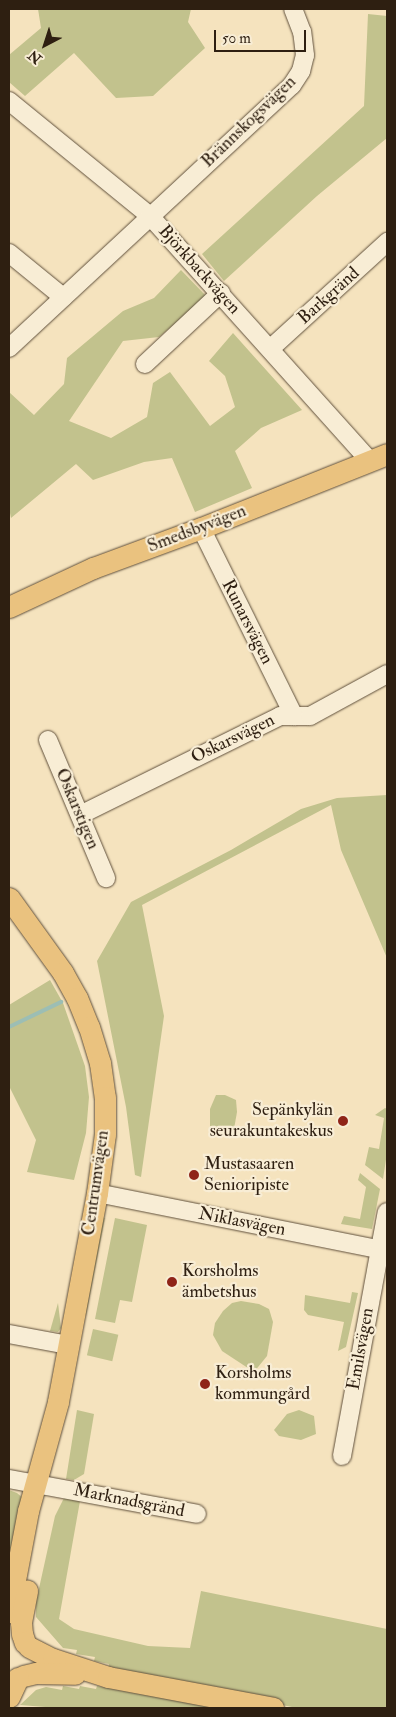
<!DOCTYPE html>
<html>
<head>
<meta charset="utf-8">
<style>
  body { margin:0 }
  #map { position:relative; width:396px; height:1717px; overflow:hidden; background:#f5e3be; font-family:"IM FELL Double Pica",serif }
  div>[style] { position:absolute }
  .green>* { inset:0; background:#c2c28d; transform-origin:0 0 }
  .stream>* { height:4px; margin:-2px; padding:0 2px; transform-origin:2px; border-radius:2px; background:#9cbeb4 }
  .roads { filter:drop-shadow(0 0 1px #60503c) drop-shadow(0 0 1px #60503c) }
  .minor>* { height:18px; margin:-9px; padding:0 9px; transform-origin:9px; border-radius:9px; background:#f8edd5 }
  .major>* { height:21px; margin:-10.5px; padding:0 10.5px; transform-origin:10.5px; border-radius:10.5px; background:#eac27f }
  .dots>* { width:14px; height:14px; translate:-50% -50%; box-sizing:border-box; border:2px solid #f8edd5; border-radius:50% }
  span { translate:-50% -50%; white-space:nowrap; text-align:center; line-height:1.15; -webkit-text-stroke:4.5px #f8edd5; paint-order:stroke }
  .street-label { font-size:18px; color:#2e1f11 }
  .poi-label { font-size:18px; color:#2e1f11 }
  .right { translate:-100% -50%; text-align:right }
  .left { translate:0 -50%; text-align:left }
  .frame { position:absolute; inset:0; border:10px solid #2e1f11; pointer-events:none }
  .north { position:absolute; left:20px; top:20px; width:50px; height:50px; -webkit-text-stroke:4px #f8edd5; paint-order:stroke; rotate:220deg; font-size:14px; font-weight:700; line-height:20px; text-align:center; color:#2e1f11 }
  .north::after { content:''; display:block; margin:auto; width:18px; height:22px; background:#2e1f11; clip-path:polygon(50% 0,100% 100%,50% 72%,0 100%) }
  .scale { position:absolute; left:214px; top:30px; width:92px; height:22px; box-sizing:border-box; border:2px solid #2e1f11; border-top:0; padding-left:6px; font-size:15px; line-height:18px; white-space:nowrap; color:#2e1f11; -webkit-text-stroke:4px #f8edd5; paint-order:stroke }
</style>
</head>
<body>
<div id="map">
  <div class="green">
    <div style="clip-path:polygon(38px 9px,191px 9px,188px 22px,205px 48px,153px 96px,116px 98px,74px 53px,25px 96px,9px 82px,9px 55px,41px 28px)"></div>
    <div style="clip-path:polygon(368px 14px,387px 16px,387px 138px,317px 196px,224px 281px,202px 254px,364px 106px)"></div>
    <div style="clip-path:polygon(181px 270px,207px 297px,159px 337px,123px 341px,69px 421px,111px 438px,147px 417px,153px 383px,170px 372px,210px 426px,235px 407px,225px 376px,209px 361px,233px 333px,302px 410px,261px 428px,235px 451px,252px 488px,195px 512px,172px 458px,144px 462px,93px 480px,76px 464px,11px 518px,9px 508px,9px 392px,34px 415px,64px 384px,67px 358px,123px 311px,154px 298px)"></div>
    <div style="clip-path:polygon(387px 795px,387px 958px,341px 850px,331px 805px,142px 905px,164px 1016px,141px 1177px,135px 1175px,126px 1107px,97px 961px,131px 902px,231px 850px,301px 809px,337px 798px)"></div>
    <div style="clip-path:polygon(50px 980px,63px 1003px,85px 1066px,89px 1097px,86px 1133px,74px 1180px,27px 1172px,36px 1140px,9px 1086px,9px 1005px)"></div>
    <div style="clip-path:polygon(216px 1095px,225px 1095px,236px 1100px,237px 1112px,234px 1129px,229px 1133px,219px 1135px,210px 1132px,210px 1109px)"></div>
    <div style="clip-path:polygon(385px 1108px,387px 1109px,387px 1153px,383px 1179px,365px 1165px,369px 1147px,379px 1149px,384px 1118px,375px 1115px)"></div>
    <div style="clip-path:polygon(360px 1173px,380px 1189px,372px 1229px,341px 1224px,344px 1216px,360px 1219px,366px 1187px,358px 1180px)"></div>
    <div style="clip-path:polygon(103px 1217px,105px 1218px,86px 1316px,83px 1309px)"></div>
    <div style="clip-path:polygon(115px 1218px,147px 1225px,132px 1302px,120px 1300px,115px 1323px,95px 1319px)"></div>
    <div style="clip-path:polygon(352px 1292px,358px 1293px,346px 1347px,338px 1351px,344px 1322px,308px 1315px,304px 1310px,305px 1295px,350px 1303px)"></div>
    <div style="clip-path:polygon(241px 1301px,259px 1304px,269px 1309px,273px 1322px,267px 1356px,254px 1372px,222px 1351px,213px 1335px,215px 1323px,223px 1311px,232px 1303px)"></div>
    <div style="clip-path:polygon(58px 1303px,61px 1328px,58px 1332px,50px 1331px)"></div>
    <div style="left:93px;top:1329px;width:26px;height:27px;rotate:13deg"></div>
    <div style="clip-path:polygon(77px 1410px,94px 1414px,84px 1474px,74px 1480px,66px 1479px)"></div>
    <div style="clip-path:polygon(299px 1410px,314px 1416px,316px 1434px,301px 1440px,279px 1436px,274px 1430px,287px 1414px)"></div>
    <div style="clip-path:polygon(9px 1490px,17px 1493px,23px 1498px,9px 1584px)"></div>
    <div style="clip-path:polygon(64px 1498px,80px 1501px,59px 1619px,74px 1629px,148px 1646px,190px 1648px,201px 1591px,387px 1629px,387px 1708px,292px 1707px,108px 1669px,109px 1664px,94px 1661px,95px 1657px,76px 1654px,77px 1650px,63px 1648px,36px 1617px,36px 1602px,55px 1516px)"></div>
    <div style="clip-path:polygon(63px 1686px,79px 1689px,80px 1686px,96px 1689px,97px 1686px,225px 1708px,58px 1708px,20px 1705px,36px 1690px,46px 1687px,62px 1690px)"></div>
  </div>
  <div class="stream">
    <div style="left:9px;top:1027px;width:58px;rotate:-25.7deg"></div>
  </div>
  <div class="roads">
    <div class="minor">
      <div style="left:9px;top:101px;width:182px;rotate:39.2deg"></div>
      <div style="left:150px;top:216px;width:328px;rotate:48.1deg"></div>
      <div style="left:9px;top:253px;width:70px;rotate:39.2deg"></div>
      <div style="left:9px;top:348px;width:386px;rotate:-42.9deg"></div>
      <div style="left:292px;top:85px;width:17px;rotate:-57deg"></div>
      <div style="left:301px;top:71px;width:16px;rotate:-76deg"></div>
      <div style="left:305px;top:55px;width:23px;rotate:-97deg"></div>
      <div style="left:302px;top:32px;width:25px;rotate:-111deg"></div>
      <div style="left:270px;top:349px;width:159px;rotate:-42.4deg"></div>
      <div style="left:145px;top:364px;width:104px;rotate:-43.1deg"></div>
      <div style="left:201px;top:528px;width:210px;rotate:63.7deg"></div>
      <div style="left:48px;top:740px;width:150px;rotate:67.2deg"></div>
      <div style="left:80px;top:815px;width:223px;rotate:-26.3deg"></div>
      <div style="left:280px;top:716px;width:30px"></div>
      <div style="left:310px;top:716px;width:88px;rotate:-28.6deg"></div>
      <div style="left:97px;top:1193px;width:296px;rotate:11.3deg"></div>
      <div style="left:9px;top:1334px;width:60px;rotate:10.6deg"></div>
      <div style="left:342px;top:1456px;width:248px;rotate:-79.6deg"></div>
      <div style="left:9px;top:1479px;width:191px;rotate:10.5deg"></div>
    </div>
    <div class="major">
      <div style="left:9px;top:607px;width:93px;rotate:-24.9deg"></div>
      <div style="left:93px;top:568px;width:115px;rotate:-20.3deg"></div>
      <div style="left:201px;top:528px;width:200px;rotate:-21.7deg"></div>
      <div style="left:9px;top:898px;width:92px;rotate:54.2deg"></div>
      <div style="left:63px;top:973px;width:29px;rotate:61deg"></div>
      <div style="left:77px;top:998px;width:31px;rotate:68deg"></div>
      <div style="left:89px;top:1027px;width:38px;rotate:73deg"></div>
      <div style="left:100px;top:1063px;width:34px;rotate:82deg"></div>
      <div style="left:105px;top:1097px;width:37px;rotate:90deg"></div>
      <div style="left:105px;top:1134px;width:60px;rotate:97.7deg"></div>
      <div style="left:97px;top:1193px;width:213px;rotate:100.6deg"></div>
      <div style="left:58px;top:1402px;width:113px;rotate:105.4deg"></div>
      <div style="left:28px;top:1511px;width:103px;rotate:100.7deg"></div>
      <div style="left:25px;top:1643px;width:9px;rotate:-108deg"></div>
      <div style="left:22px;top:1634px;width:12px;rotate:-95deg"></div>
      <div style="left:21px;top:1622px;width:32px;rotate:-79deg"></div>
      <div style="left:29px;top:1647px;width:27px;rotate:27deg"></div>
      <div style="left:53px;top:1659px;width:58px;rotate:18.1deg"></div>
      <div style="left:108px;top:1677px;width:168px;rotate:10.6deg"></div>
      <div style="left:23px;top:1676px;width:13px;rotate:-13deg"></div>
      <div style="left:36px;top:1673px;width:39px;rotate:1deg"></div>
      <div style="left:9px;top:1697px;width:21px;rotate:-65deg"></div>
    </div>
  </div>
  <div class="dots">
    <div style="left:343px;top:1121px;background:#8f2418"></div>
    <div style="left:194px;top:1175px;background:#8f2418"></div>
    <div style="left:172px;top:1282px;background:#8f2418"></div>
    <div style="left:205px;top:1384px;background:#8f2418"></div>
  </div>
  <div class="street-label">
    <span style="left:249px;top:122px;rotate:-44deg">Brännskogsvägen</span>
    <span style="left:199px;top:270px;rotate:48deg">Björkbackvägen</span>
    <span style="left:329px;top:296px;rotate:-42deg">Barkgränd</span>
    <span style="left:197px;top:529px;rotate:-21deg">Smedsbyvägen</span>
    <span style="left:247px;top:622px;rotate:63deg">Runarsvägen</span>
    <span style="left:233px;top:739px;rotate:-26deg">Oskarsvägen</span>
    <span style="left:77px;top:809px;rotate:67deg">Oskarstigen</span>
    <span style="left:96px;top:1183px;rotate:-82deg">Centrumvägen</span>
    <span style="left:242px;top:1222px;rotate:11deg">Niklasvägen</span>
    <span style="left:361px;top:1349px;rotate:-80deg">Emilsvägen</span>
    <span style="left:129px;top:1501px;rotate:11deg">Marknadsgränd</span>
  </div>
  <div class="poi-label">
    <span class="right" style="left:333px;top:1121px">Sepänkylän<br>seurakuntakeskus</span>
    <span class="left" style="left:204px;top:1175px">Mustasaaren<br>Senioripiste</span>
    <span class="left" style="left:182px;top:1282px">Korsholms<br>ämbetshus</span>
    <span class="left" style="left:215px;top:1384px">Korsholms<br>kommungård</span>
  </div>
  <div class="frame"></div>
  <div class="north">N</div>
  <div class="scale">50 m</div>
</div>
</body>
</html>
